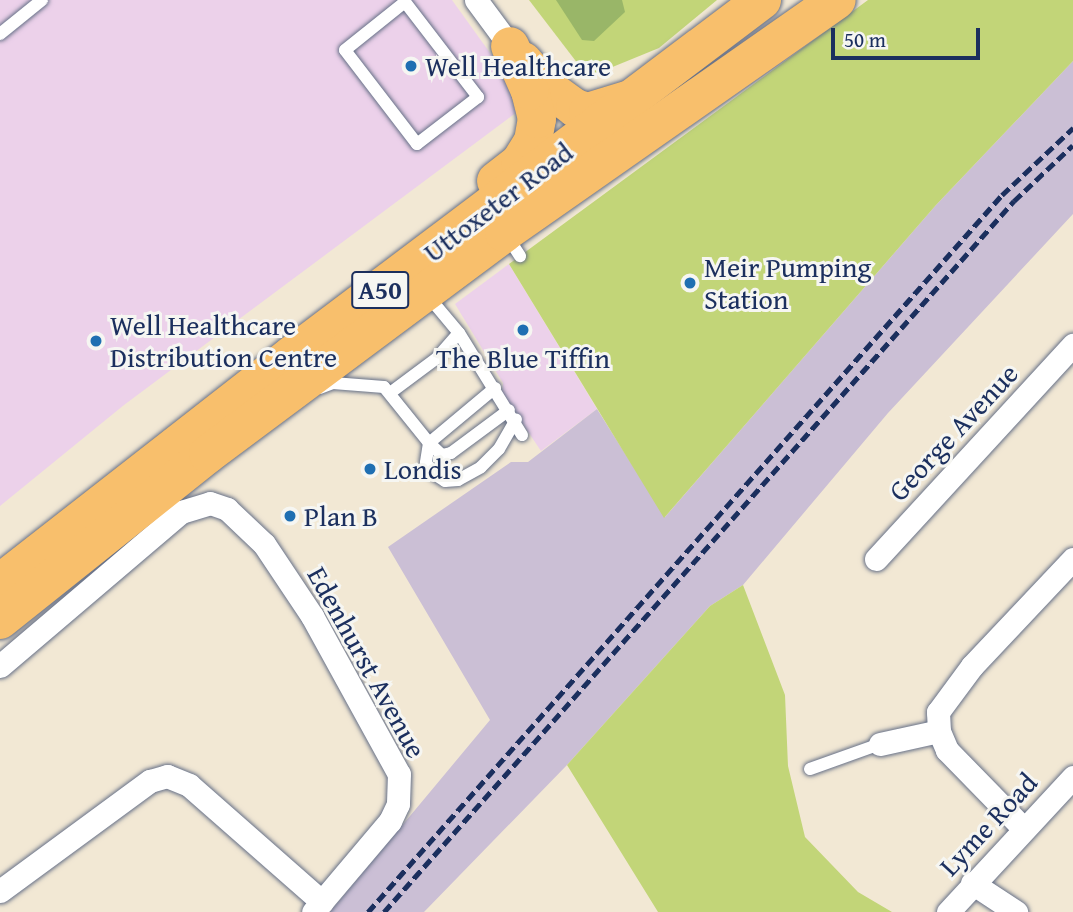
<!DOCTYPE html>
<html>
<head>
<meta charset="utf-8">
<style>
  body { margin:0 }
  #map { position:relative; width:1073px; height:912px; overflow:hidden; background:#f2e8d4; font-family:"Gentium Book Plus",serif }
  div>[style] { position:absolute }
  .built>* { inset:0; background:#ecd1ea }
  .industrial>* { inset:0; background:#cbbfd5 }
  .green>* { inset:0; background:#c2d578 }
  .forest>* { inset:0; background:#99b668 }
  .roads { filter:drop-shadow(0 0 2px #667087) drop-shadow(0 0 2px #667087) }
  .lane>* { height:12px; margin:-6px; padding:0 6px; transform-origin:6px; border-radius:6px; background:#fff }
  .street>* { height:23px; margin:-11.5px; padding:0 11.5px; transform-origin:11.5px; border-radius:11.5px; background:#fff }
  .highway>* { height:38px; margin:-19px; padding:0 19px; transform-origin:19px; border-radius:19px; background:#f8bf6c }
  .rail>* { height:5px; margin-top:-2.5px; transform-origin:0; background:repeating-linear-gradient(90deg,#1b2f5e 0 10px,transparent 0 15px) }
  .dots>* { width:19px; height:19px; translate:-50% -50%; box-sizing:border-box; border:4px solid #f6f6f2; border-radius:50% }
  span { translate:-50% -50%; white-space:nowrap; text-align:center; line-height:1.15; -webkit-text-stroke:6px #f6f6f2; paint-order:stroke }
  .shield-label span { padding:2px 5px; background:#f6f6f2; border:2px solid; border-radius:5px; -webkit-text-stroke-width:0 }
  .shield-label { font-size:26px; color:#1b2f5e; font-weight:700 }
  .poi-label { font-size:28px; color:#1b2f5e }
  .left { translate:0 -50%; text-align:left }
  .street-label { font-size:28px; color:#1b2f5e }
  .scale { position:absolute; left:831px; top:28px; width:149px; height:32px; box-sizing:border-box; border:4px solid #1b2f5e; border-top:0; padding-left:9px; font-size:21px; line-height:24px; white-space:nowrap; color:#1b2f5e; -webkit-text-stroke:5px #f6f6f2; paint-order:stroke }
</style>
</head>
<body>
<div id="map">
  <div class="built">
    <div style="clip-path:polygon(0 0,452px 0,516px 89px,517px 112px,124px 405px,0 506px)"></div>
    <div style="clip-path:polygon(509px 264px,597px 409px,541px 451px,502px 393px,503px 383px,455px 304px)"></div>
  </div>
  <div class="industrial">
    <div style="clip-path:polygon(1073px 61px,1073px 214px,888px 413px,743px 585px,710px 606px,567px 765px,424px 912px,330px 912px,490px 720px,388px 547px,511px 462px,528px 462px,597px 409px,665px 517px,936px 205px)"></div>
  </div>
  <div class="green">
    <div style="clip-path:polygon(529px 0,717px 0,659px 48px,588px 77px)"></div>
    <div style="clip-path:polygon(868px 0,1073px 0,1073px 61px,936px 205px,664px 518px,509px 264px)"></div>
    <div style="clip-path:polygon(743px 585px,785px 695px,788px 766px,805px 837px,858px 892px,892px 912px,658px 912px,567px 765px,710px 606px)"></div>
  </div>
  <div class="forest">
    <div style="clip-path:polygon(556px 0,622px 0,625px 12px,594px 41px,582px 40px)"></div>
  </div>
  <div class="roads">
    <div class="lane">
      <div style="left:404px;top:0;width:2px;rotate:63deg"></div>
      <div style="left:405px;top:2px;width:120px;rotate:52.5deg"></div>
      <div style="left:478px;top:97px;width:77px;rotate:142.4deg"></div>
      <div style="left:417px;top:144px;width:118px;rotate:-127.5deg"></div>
      <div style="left:345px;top:50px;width:77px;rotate:-38.7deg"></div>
      <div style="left:0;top:34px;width:54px;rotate:-39deg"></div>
      <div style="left:507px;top:236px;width:24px;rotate:57deg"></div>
      <div style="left:428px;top:296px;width:48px;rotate:50deg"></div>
      <div style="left:459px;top:333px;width:120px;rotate:58.3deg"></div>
      <div style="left:320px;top:388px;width:14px;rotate:-21deg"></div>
      <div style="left:333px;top:383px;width:51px;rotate:4.5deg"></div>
      <div style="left:384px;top:387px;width:72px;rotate:51.2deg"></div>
      <div style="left:429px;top:443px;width:86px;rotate:-39.8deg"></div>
      <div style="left:390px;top:393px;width:59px;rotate:-36.7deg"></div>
      <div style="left:437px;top:358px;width:33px;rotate:-49deg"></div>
      <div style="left:429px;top:443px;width:20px;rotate:99deg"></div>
      <div style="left:426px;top:463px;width:14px;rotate:54deg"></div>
      <div style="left:434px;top:474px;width:13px;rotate:32deg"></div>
      <div style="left:445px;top:481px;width:13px;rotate:-4deg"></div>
      <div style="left:458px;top:480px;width:26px;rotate:-29deg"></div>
      <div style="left:481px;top:467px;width:25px;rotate:-45deg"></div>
      <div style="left:499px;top:449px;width:34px;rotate:-60deg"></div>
      <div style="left:429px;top:443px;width:18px;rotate:43deg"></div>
      <div style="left:442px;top:455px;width:9px;rotate:-13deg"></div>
      <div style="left:451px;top:453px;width:72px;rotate:-36.6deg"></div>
      <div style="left:810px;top:769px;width:74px;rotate:-19.7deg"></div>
    </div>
    <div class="street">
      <div style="left:476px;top:0;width:57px;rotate:53.5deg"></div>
      <div style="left:876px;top:559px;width:291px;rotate:-47.4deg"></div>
      <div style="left:0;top:666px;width:238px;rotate:-40.4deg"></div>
      <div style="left:181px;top:512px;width:30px;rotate:-17deg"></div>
      <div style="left:210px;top:503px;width:18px;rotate:19deg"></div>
      <div style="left:227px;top:509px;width:51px;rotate:43.4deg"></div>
      <div style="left:264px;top:544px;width:87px;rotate:56.3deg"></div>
      <div style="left:312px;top:616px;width:180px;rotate:61.2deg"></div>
      <div style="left:399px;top:774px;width:30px;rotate:92deg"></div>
      <div style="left:398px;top:804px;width:19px;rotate:115deg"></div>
      <div style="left:390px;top:821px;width:119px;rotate:130.2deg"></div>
      <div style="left:880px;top:744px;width:60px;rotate:-12.4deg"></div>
      <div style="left:1023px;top:828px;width:109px;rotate:-134.3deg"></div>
      <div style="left:947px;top:750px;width:21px;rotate:-113deg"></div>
      <div style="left:939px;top:731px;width:19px;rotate:-93deg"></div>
      <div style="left:938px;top:712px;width:57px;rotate:-53.5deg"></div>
      <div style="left:972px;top:666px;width:147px;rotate:-46.7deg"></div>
      <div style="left:972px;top:883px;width:53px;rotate:33.4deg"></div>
      <div style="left:0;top:891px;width:186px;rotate:-36.3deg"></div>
      <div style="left:150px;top:781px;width:18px;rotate:-16deg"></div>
      <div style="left:167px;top:776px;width:24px;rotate:22deg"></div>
      <div style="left:189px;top:785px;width:177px;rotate:41.3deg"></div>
      <div style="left:948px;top:912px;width:184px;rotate:-47.2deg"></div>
    </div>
    <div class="highway">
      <div style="left:523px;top:61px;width:33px;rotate:49deg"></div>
      <div style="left:545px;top:86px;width:37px;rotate:36deg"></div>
      <div style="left:575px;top:108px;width:14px;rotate:17deg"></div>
      <div style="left:588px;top:112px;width:41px;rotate:-17.1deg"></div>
      <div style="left:496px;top:181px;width:31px;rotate:-38deg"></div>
      <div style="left:520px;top:162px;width:25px;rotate:-58deg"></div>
      <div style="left:533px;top:141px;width:22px;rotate:-80deg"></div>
      <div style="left:537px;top:119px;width:29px;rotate:-104deg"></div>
      <div style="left:530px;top:91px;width:49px;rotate:-114deg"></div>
      <div style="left:0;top:583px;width:370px;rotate:-38deg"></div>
      <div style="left:292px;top:355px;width:589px;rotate:-37.06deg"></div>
      <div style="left:0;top:620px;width:266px;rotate:-38.6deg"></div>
      <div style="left:208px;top:454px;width:369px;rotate:-36.7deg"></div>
      <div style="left:504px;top:233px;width:406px;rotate:-35deg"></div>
    </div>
  </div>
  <div class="rail">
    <div style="left:368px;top:912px;width:957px;rotate:-48.52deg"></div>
    <div style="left:1002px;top:195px;width:98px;rotate:-43.3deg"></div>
    <div style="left:384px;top:912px;width:950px;rotate:-48.46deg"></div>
    <div style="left:1014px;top:201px;width:81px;rotate:-43.5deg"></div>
  </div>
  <div class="dots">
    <div style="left:411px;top:66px;background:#1f6fb2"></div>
    <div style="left:690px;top:283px;background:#1f6fb2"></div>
    <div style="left:523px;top:330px;background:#1f6fb2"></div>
    <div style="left:96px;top:341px;background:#1f6fb2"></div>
    <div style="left:370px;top:469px;background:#1f6fb2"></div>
    <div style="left:290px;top:516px;background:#1f6fb2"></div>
  </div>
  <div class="shield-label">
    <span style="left:380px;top:290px">A50</span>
  </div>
  <div class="poi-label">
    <span class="left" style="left:425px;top:66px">Well Healthcare</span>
    <span class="left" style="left:704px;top:283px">Meir Pumping<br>Station</span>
    <span class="left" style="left:110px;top:341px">Well Healthcare<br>Distribution Centre</span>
    <span style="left:523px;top:358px">The Blue Tiffin</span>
    <span class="left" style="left:384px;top:469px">Londis</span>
    <span class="left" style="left:304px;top:516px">Plan B</span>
  </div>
  <div class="street-label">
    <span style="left:498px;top:202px;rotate:-37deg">Uttoxeter Road</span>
    <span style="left:953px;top:432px;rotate:-47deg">George Avenue</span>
    <span style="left:367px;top:662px;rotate:61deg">Edenhurst Avenue</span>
    <span style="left:988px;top:824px;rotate:-47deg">Lyme Road</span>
  </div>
  <div class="scale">50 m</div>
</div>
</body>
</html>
